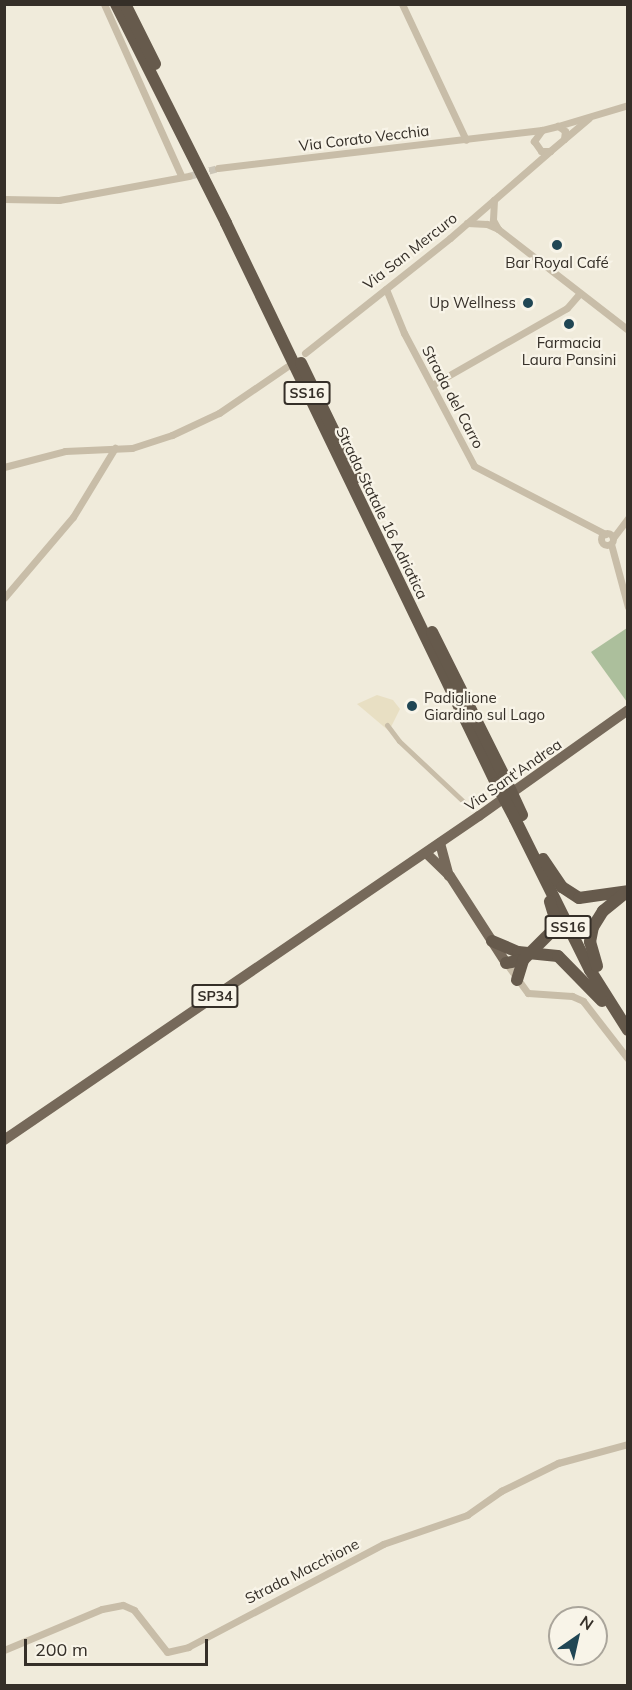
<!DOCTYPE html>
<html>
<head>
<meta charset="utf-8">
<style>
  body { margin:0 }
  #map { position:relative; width:632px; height:1690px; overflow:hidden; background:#f0ebdb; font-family:Mulish,sans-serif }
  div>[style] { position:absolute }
  .green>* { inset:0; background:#acbf9c }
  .plaza>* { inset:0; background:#e8dfc3 }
  .minor-tunnel>* { height:7px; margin-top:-3.5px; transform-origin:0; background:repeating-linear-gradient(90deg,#cbc5b7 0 7px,transparent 0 10.5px) }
  .pedestrian>* { height:5px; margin:-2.5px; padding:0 2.5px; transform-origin:2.5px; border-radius:2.5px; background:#c8bda8 }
  .minor>* { height:7px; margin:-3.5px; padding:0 3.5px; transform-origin:3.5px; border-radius:3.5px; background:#c8bda8 }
  .minor>.ring { margin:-3.5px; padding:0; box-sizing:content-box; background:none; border:7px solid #c8bda8; border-radius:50% }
  .primary>* { height:10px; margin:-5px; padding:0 5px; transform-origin:5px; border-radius:5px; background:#76695a }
  .trunk>* { height:12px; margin:-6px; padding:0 6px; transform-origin:6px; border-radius:6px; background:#665a4c }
  .trunk-bridge>* { height:12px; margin:-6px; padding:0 6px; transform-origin:6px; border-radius:6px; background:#665a4c }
  .dots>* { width:16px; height:16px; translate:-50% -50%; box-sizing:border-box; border:3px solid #f8f4e8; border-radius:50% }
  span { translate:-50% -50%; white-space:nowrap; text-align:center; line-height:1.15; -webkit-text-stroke:4.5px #f8f4e8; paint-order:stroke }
  .shield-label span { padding:2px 4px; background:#f8f4e8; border:2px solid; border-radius:4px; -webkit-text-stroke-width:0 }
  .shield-label { font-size:14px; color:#352f28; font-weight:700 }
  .street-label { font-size:15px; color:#352f28 }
  .poi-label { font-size:15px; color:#352f28 }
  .right { translate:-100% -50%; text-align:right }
  .left { translate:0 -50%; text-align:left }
  .frame { position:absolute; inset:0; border:6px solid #352f28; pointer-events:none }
  .north { position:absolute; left:548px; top:1606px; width:60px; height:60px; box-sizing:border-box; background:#f8f4e8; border:2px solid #aaa59b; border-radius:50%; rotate:34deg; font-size:16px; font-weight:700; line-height:24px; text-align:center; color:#352f28 }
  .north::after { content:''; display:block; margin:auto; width:21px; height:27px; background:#204654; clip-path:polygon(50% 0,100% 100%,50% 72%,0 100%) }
  .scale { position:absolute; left:24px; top:1639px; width:184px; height:27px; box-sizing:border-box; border:3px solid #352f28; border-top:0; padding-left:8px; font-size:18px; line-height:21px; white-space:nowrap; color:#352f28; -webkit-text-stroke:4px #f8f4e8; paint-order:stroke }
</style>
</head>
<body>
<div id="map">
  <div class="green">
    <div style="clip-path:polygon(627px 628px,628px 630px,627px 702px,591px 652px)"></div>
  </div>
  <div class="plaza">
    <div style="clip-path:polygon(377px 695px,393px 700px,400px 709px,389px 731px,357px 704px)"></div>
  </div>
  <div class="minor-tunnel">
    <div style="left:189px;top:176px;width:30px;rotate:-15deg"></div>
  </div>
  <div class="pedestrian">
    <div style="left:387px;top:725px;width:20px;rotate:53deg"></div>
    <div style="left:399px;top:741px;width:92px;rotate:43.2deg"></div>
  </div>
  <div class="minor">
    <div style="left:104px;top:4px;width:188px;rotate:65.8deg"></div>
    <div style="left:402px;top:4px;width:150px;rotate:64.8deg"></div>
    <div style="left:558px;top:126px;width:73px;rotate:-16.7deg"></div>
    <div style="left:564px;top:139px;width:8px;rotate:-83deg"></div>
    <div style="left:565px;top:131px;width:9px;rotate:-144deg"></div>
    <div style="left:558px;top:126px;width:16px;rotate:166deg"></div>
    <div style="left:542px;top:130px;width:14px;rotate:126deg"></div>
    <div style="left:534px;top:141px;width:12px;rotate:55deg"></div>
    <div style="left:541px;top:151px;width:9px"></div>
    <div style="left:550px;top:151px;width:51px;rotate:-40.2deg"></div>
    <div style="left:218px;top:168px;width:326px;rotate:-6.7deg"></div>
    <div style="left:4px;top:199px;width:55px;rotate:1deg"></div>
    <div style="left:59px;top:200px;width:132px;rotate:-10.5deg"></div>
    <div style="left:494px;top:200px;width:20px;rotate:93deg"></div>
    <div style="left:493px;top:220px;width:10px;rotate:61deg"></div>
    <div style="left:467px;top:223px;width:20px;rotate:3deg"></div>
    <div style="left:487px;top:224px;width:12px;rotate:24deg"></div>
    <div style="left:498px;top:229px;width:165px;rotate:37.8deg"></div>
    <div style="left:386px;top:289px;width:48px;rotate:67.8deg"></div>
    <div style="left:404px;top:333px;width:150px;rotate:62.2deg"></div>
    <div style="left:474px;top:466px;width:148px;rotate:27.4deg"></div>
    <div style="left:305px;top:353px;width:185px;rotate:-38.4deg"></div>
    <div style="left:450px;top:238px;width:133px;rotate:-41deg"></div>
    <div style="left:432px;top:385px;width:155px;rotate:-29.7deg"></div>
    <div style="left:567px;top:308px;width:18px;rotate:-49deg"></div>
    <div style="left:4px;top:467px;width:63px;rotate:-14.7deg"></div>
    <div style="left:65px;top:451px;width:67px;rotate:-2.6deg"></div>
    <div style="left:132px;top:448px;width:42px;rotate:-18deg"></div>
    <div style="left:172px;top:435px;width:52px;rotate:-25.1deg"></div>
    <div style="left:219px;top:413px;width:83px;rotate:-34.3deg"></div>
    <div class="ring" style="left:601px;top:533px;width:5px;height:5px"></div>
    <div style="left:613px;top:538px;width:25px;rotate:-53deg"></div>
    <div style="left:611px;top:544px;width:65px;rotate:74.9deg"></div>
    <div style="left:4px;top:598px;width:106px;rotate:-49.6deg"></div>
    <div style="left:73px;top:517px;width:81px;rotate:-58.7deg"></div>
    <div style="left:506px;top:963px;width:37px;rotate:54deg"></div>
    <div style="left:528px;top:993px;width:44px;rotate:3.9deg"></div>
    <div style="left:572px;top:996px;width:12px;rotate:24deg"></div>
    <div style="left:583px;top:1001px;width:73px;rotate:52.2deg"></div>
    <div style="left:4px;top:1650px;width:106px;rotate:-22.7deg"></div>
    <div style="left:102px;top:1609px;width:21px;rotate:-11deg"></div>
    <div style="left:123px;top:1605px;width:12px;rotate:24deg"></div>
    <div style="left:134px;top:1610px;width:53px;rotate:51.8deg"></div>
    <div style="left:167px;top:1652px;width:22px;rotate:-13deg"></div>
    <div style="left:188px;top:1647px;width:221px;rotate:-27.8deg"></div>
    <div style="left:383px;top:1544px;width:89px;rotate:-19deg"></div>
    <div style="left:467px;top:1515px;width:42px;rotate:-35.2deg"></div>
    <div style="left:501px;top:1491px;width:64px;rotate:-26.2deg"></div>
    <div style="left:558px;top:1463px;width:73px;rotate:-15.2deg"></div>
  </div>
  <div class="primary">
    <div style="left:440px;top:843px;width:34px;rotate:75deg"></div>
    <div style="left:426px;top:853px;width:33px;rotate:44deg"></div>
    <div style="left:450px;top:876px;width:103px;rotate:57.2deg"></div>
    <div style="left:4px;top:1140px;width:575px;rotate:-34.3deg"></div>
    <div style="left:479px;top:816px;width:183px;rotate:-35.4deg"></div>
  </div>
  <div class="trunk">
    <div style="left:116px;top:4px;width:245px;rotate:63.3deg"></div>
    <div style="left:226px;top:223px;width:622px;rotate:64.26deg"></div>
    <div style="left:125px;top:4px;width:67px;rotate:63.4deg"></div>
    <div style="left:301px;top:363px;width:127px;rotate:64.2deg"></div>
    <div style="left:432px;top:632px;width:161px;rotate:63.4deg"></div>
    <div style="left:515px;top:819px;width:169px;rotate:63.6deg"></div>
    <div style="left:590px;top:970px;width:71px;rotate:57.7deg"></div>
    <div style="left:543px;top:859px;width:34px;rotate:56deg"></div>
    <div style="left:562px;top:887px;width:20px;rotate:33deg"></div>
    <div style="left:579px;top:898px;width:49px;rotate:-8.1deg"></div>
    <div style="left:492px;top:941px;width:28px;rotate:23deg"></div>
    <div style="left:518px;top:952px;width:40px;rotate:5.7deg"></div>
    <div style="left:558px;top:956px;width:63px;rotate:45.6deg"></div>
    <div style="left:506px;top:963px;width:17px;rotate:-10deg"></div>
    <div style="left:597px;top:966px;width:25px;rotate:-106deg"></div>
    <div style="left:590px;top:942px;width:15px;rotate:-79deg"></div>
    <div style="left:593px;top:927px;width:19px;rotate:-58deg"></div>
    <div style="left:603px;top:911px;width:27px;rotate:-39deg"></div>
    <div style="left:517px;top:980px;width:21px;rotate:-73deg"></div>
    <div style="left:523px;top:960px;width:40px;rotate:-45deg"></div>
    <div style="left:551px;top:932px;width:17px;rotate:-80deg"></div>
    <div style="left:554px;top:915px;width:14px;rotate:-107deg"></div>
  </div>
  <div class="trunk-bridge">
    <div style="left:504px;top:776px;width:43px;rotate:65.2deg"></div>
    <div style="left:496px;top:783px;width:41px;rotate:62.2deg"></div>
  </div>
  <div class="dots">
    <div style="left:557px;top:245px;background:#204654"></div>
    <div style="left:528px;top:303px;background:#204654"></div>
    <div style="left:569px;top:324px;background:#204654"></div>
    <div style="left:412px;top:706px;background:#204654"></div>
  </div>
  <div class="shield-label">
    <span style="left:307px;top:393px">SS16</span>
    <span style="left:568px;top:927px">SS16</span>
    <span style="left:215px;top:996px">SP34</span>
  </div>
  <div class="street-label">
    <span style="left:364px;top:138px;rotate:-7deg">Via Corato Vecchia</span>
    <span style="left:410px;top:251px;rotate:-38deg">Via San Mercuro</span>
    <span style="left:453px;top:397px;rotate:62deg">Strada del Carro</span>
    <span style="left:382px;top:513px;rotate:64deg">Strada Statale 16 Adriatica</span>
    <span style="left:513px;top:775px;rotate:-35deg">Via Sant'Andrea</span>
    <span style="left:302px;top:1571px;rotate:-27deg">Strada Macchione</span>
  </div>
  <div class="poi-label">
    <span style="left:557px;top:263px">Bar Royal Café</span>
    <span class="right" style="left:516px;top:303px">Up Wellness</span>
    <span style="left:569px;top:351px">Farmacia<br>Laura Pansini</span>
    <span class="left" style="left:424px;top:706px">Padiglione<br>Giardino sul Lago</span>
  </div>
  <div class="frame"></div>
  <div class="north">N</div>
  <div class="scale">200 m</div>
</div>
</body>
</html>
